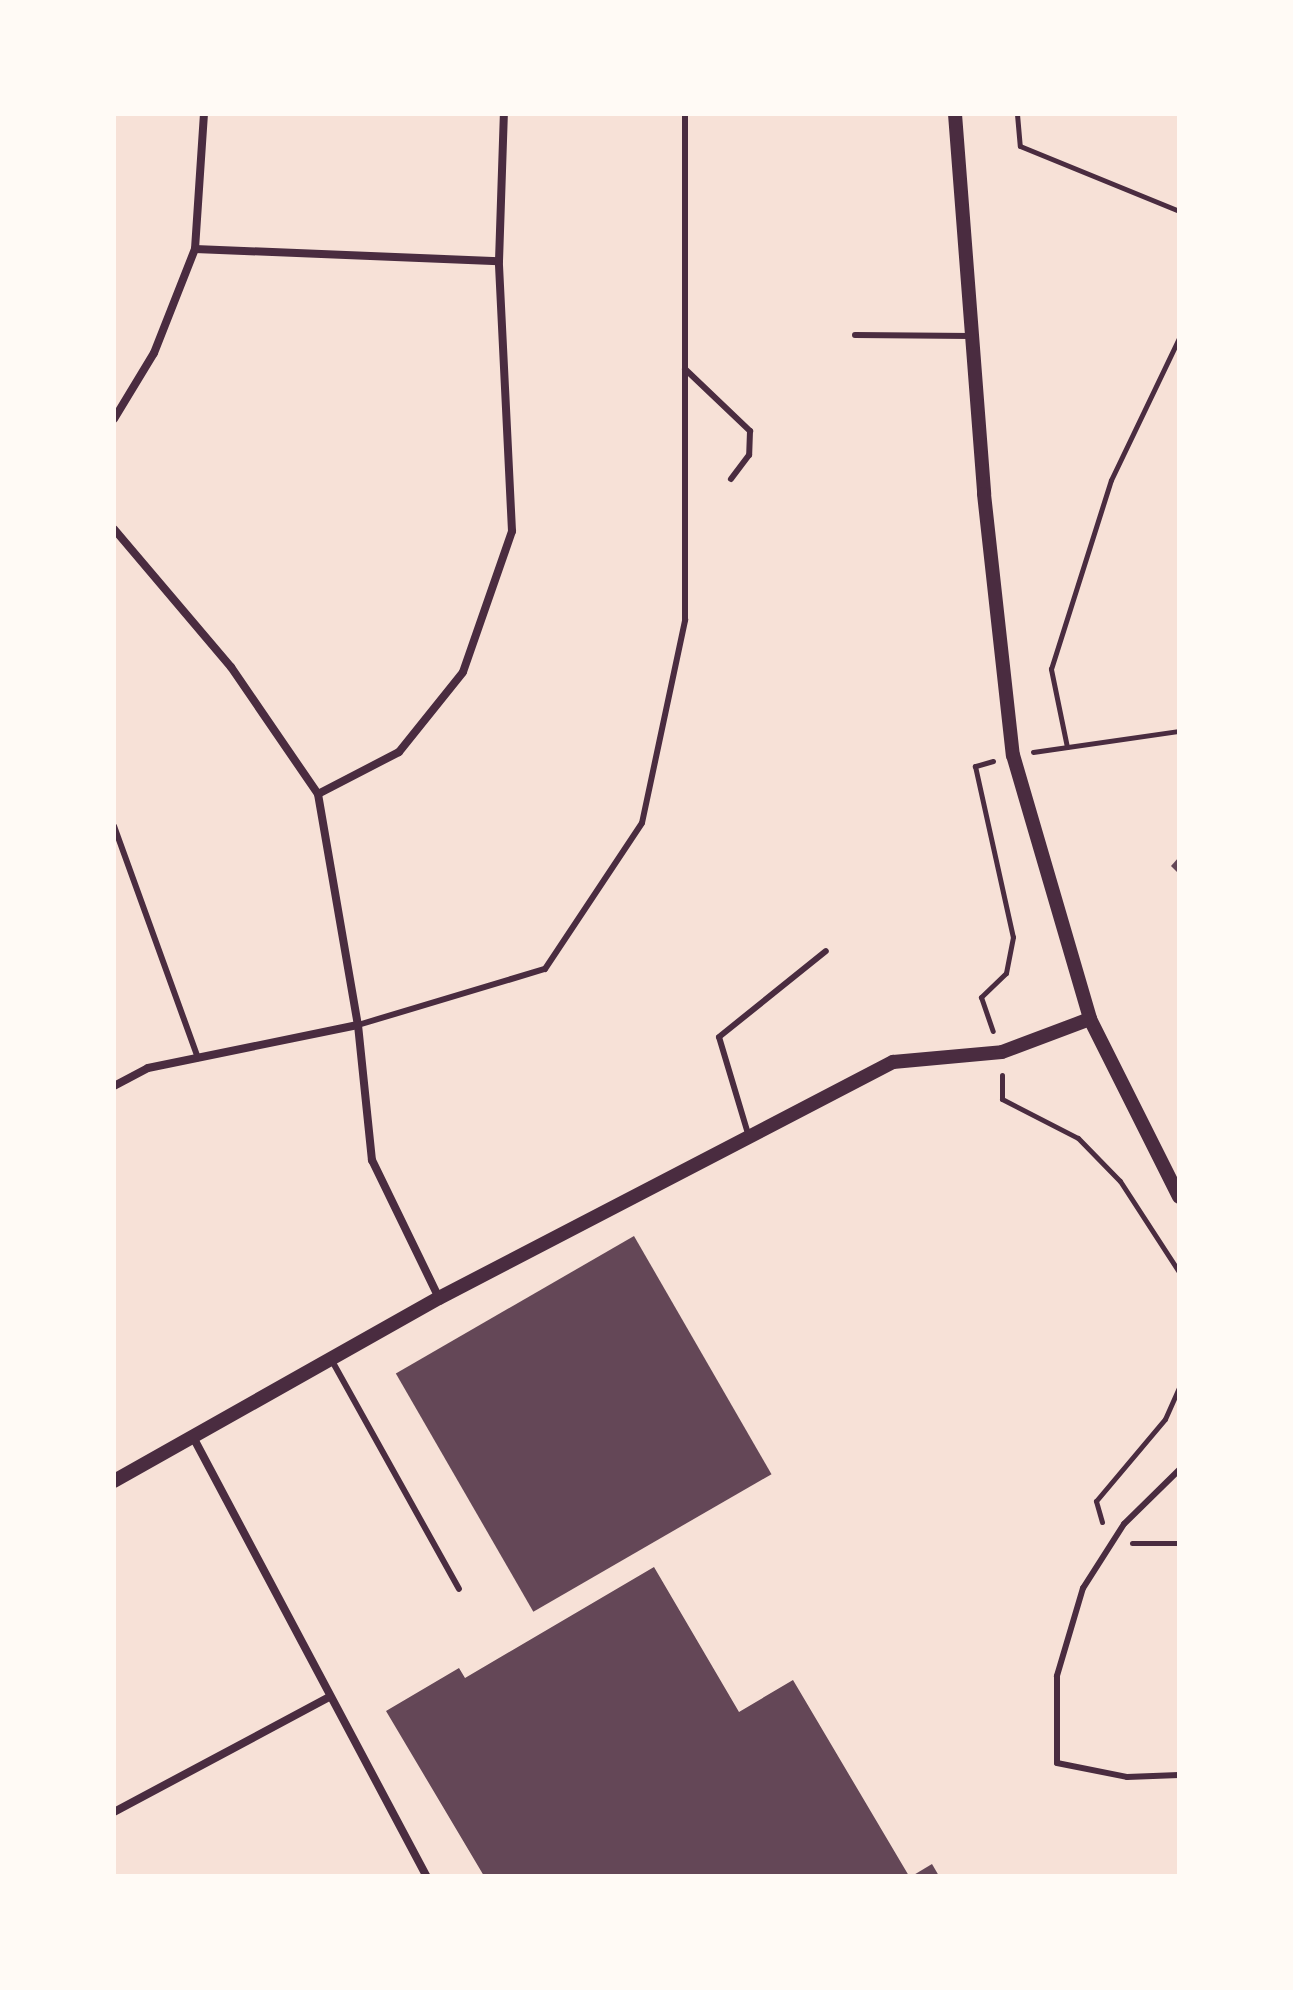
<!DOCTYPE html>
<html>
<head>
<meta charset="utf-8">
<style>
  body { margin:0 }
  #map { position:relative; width:1293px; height:1990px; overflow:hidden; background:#f7e1d7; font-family:"IBM Plex Sans",sans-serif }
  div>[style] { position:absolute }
  .building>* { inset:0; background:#644757; transform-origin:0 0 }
  .path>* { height:5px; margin:-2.5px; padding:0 2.5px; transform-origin:2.5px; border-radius:2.5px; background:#4a2c40 }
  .service>* { height:6px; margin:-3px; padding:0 3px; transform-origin:3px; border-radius:3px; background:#4a2c40 }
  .minor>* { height:8px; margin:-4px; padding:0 4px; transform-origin:4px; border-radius:4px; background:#4a2c40 }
  .tertiary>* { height:14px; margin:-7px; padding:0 7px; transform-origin:7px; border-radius:7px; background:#4a2c40 }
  span { translate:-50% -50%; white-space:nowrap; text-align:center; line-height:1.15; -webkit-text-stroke:8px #fffaf5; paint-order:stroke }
  .frame { position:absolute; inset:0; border:116px solid #fffaf5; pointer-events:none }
</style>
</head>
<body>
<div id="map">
  <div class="building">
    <div style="clip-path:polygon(1179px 857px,1179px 874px,1171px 866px)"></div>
    <div style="left:634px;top:1236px;width:275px;height:275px;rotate:60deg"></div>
    <div style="clip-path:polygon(654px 1567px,739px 1712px,793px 1680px,909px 1876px,484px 1876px,386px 1711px,459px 1668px,465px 1678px)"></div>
    <div style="clip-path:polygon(932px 1864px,939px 1876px,912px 1876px)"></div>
  </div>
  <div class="path">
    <div style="left:1017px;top:114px;width:32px;rotate:85deg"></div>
    <div style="left:1020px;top:146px;width:172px;rotate:22.2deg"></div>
    <div style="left:1067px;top:747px;width:80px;rotate:-101.6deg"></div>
    <div style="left:1051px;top:669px;width:198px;rotate:-72.4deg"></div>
    <div style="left:1111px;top:480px;width:157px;rotate:-64.4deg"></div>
    <div style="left:1033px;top:752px;width:148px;rotate:-8.2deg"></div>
    <div style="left:993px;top:761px;width:19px;rotate:164deg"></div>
    <div style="left:975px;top:766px;width:175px;rotate:77.5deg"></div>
    <div style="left:1013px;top:937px;width:37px;rotate:101deg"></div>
    <div style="left:1006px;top:973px;width:35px;rotate:136deg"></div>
    <div style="left:981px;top:997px;width:36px;rotate:71deg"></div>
    <div style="left:1002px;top:1075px;width:24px;rotate:90deg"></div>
    <div style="left:1002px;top:1099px;width:85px;rotate:27.2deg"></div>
    <div style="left:1078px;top:1138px;width:60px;rotate:45.7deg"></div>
    <div style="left:1120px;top:1181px;width:108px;rotate:57deg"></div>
    <div style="left:1102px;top:1522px;width:22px;rotate:-106deg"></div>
    <div style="left:1096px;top:1501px;width:107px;rotate:-49.9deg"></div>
    <div style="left:1165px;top:1419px;width:35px;rotate:-66deg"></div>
    <div style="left:1132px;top:1543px;width:47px"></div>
  </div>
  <div class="service">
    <div style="left:855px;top:335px;width:116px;rotate:0.5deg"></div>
    <div style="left:685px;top:369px;width:90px;rotate:43.6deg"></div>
    <div style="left:750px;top:431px;width:24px;rotate:92deg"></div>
    <div style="left:749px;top:455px;width:30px;rotate:127deg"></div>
    <div style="left:114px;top:826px;width:247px;rotate:70.1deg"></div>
    <div style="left:358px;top:1025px;width:195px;rotate:-16.7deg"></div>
    <div style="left:545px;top:969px;width:175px;rotate:-56.4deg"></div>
    <div style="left:642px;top:823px;width:208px;rotate:-78deg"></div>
    <div style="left:685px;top:620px;width:506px;rotate:-90deg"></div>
    <div style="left:749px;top:1137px;width:104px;rotate:-106.7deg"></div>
    <div style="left:719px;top:1037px;width:137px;rotate:-38.8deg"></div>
    <div style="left:331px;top:1359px;width:263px;rotate:60.9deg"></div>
    <div style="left:1179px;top:1470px;width:77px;rotate:135.5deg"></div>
    <div style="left:1124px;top:1524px;width:76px;rotate:122.6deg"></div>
    <div style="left:1083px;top:1588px;width:92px;rotate:106.5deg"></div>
    <div style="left:1057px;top:1676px;width:87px;rotate:90deg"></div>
    <div style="left:1057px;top:1763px;width:71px;rotate:11.3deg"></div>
    <div style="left:1127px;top:1777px;width:52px;rotate:-2.2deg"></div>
  </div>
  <div class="minor">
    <div style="left:195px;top:249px;width:304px;rotate:2.3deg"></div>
    <div style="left:114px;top:419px;width:77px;rotate:-58.8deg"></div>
    <div style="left:154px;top:353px;width:112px;rotate:-68.5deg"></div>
    <div style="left:195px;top:249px;width:135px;rotate:-86.2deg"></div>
    <div style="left:114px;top:529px;width:181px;rotate:49.7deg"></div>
    <div style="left:231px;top:667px;width:154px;rotate:55.6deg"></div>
    <div style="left:318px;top:794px;width:234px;rotate:80.2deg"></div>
    <div style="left:358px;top:1025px;width:136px;rotate:84.1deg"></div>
    <div style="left:372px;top:1160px;width:153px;rotate:64.1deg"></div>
    <div style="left:318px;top:794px;width:91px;rotate:-27.4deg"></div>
    <div style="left:399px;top:752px;width:102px;rotate:-51.3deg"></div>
    <div style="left:463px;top:672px;width:149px;rotate:-70.8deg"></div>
    <div style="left:512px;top:531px;width:270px;rotate:-92.8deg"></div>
    <div style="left:499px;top:261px;width:147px;rotate:-88.1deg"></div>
    <div style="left:114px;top:1086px;width:38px;rotate:-28deg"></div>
    <div style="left:148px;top:1068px;width:214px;rotate:-11.6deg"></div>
    <div style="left:193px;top:1437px;width:497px;rotate:62deg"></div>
    <div style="left:114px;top:1812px;width:244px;rotate:-28.1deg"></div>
  </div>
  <div class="tertiary">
    <div style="left:955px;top:114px;width:381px;rotate:85.6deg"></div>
    <div style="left:984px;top:494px;width:263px;rotate:83.7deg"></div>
    <div style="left:1013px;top:755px;width:275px;rotate:73.7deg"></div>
    <div style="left:1090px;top:1019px;width:199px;rotate:63.4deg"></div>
    <div style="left:114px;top:1481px;width:373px;rotate:-29.4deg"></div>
    <div style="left:439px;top:1298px;width:512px;rotate:-27.47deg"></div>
    <div style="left:893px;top:1062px;width:109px;rotate:-5.2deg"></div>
    <div style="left:1002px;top:1052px;width:94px;rotate:-20.6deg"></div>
  </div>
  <div class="frame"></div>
</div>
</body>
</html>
